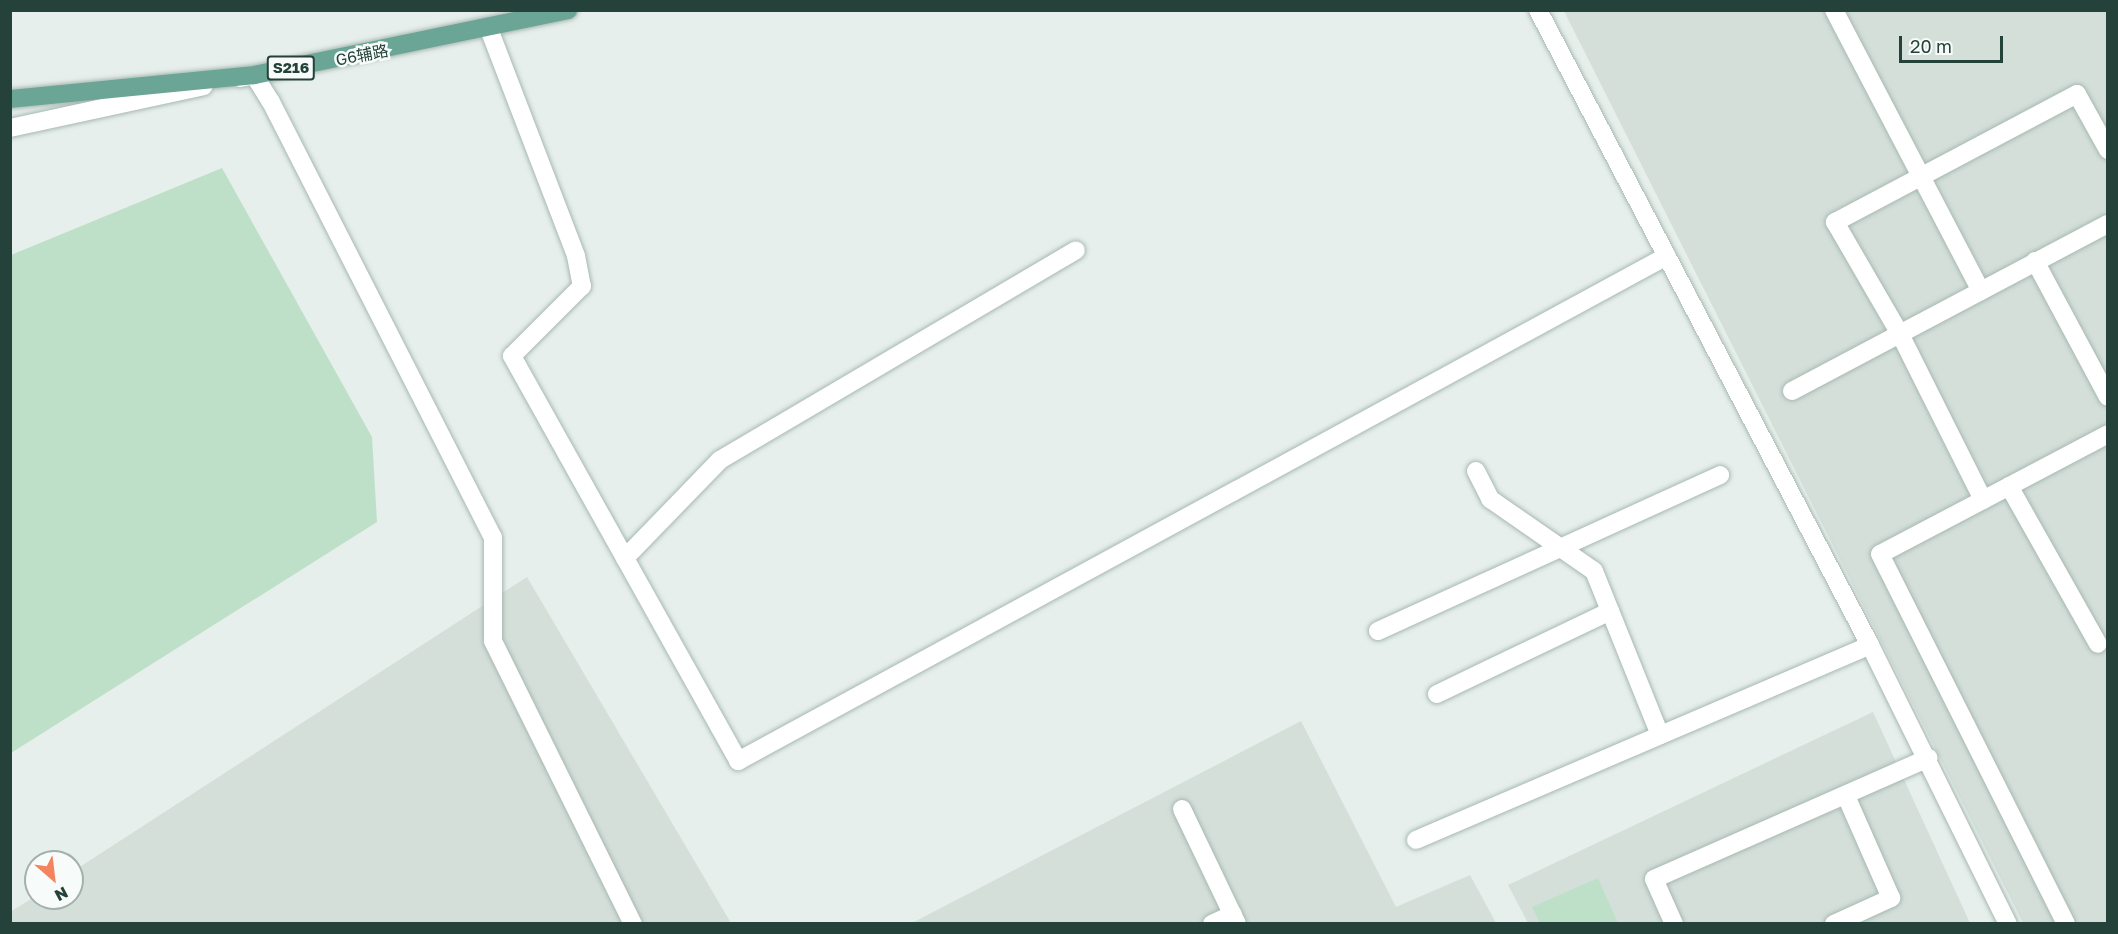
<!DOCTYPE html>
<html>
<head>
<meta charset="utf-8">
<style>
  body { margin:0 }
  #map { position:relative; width:2118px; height:934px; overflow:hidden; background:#e6efeb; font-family:"Golos Text","Noto Sans SC",sans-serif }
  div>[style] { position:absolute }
  .built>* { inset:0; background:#d4dfda }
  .green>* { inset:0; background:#bfe0c8 }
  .roads { filter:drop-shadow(0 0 2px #a8b8b2) drop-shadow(0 0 2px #a8b8b2) }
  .service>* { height:18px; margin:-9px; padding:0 9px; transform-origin:9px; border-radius:9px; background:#fff }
  .minor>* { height:18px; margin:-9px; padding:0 9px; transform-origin:9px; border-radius:9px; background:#fff }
  .primary>* { height:18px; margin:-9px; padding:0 9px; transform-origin:9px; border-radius:9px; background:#6aa596 }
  span { translate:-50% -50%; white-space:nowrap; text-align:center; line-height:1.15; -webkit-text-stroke:5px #f7fbf9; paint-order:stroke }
  .shield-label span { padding:2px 4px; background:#f7fbf9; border:2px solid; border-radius:4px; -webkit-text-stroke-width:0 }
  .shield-label { font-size:15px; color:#24423a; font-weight:700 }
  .street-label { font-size:16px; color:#24423a }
  .frame { position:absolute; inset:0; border:12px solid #24423a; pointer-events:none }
  .north { position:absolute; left:24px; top:850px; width:60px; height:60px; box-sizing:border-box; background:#f7fbf9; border:2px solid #a3b1ad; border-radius:50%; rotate:152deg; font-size:16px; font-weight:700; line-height:24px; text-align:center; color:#24423a }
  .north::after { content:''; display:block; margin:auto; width:21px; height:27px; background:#f4845f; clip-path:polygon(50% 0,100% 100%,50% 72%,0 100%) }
  .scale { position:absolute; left:1899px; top:36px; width:104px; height:27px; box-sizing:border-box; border:3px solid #24423a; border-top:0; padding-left:8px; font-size:18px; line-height:21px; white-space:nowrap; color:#24423a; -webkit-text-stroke:4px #f7fbf9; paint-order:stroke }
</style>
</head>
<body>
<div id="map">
  <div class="built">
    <div style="clip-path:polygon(1564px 11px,2107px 11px,2107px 923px,2023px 923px)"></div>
    <div style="clip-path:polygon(527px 577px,731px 923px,11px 924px,10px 912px,36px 896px,72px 898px,72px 872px)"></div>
    <div style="clip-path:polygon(1873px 712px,1970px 923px,1528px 923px,1508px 885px)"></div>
    <div style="clip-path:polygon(1301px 721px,1396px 907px,1470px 875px,1496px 923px,910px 924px)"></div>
  </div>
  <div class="green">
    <div style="clip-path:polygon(222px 168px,372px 437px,377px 522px,11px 753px,11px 255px)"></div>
    <div style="clip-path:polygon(1598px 878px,1618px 923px,1540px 923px,1532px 907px)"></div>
  </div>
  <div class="roads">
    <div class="service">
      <div style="left:1834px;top:10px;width:317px;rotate:62.4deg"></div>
      <div style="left:2108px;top:150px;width:64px;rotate:-119deg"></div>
      <div style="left:2077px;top:94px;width:274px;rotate:152.1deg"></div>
      <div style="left:1835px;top:222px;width:132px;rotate:59.9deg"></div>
      <div style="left:1901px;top:336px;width:183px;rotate:63.4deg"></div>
      <div style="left:1983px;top:500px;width:141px;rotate:-27.8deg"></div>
      <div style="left:2035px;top:261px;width:154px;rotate:61.8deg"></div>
      <div style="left:1792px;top:391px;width:357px;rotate:-27.9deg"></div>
      <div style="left:2009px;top:486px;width:181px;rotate:60.6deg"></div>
      <div style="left:1983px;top:500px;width:116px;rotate:152.3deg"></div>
      <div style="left:1880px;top:554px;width:414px;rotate:63.3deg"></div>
      <div style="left:1182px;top:809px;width:127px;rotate:64.4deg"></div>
      <div style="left:1212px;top:924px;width:23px;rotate:-25deg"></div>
      <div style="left:1674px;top:924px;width:49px;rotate:-114deg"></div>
      <div style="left:1654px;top:879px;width:300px;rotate:-23.8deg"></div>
      <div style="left:1834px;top:924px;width:63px;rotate:-24.5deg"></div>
      <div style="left:1891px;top:898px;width:111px;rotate:-113.8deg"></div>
    </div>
    <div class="minor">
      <div style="left:1538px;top:10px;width:717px;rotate:62.4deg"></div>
      <div style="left:1870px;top:645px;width:311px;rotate:63.7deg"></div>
      <div style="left:489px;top:29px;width:243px;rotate:69deg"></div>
      <div style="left:576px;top:256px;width:31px;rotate:79deg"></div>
      <div style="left:582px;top:286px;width:99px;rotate:135deg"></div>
      <div style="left:512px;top:356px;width:464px;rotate:60.8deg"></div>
      <div style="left:738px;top:761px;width:1057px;rotate:-28.53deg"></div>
      <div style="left:240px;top:78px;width:14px;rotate:-12deg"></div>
      <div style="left:254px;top:75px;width:32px;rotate:58deg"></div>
      <div style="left:271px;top:102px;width:488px;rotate:63deg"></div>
      <div style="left:493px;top:537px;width:104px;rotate:90deg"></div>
      <div style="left:493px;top:641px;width:316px;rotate:63.7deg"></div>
      <div style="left:10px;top:128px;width:198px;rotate:-12.2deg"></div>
      <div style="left:1476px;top:471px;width:31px;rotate:63deg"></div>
      <div style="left:1490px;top:499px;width:126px;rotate:34.7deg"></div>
      <div style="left:1594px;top:571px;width:177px;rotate:68.1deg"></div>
      <div style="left:625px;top:558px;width:136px;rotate:-45.9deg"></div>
      <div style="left:720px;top:460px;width:413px;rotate:-30.5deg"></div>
      <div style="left:1378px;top:631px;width:376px;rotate:-24.5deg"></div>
      <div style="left:1437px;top:694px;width:192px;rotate:-25.6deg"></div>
      <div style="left:1416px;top:840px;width:494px;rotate:-23.2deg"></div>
    </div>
    <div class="primary">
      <div style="left:10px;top:99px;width:245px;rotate:-5.6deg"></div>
      <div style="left:254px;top:75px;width:321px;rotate:-11.7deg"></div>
    </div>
  </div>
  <div class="shield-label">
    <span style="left:291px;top:68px">S216</span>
  </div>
  <div class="street-label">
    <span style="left:362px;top:55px;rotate:-11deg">G6辅路</span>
  </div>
  <div class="frame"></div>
  <div class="north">N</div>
  <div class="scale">20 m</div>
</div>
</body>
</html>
